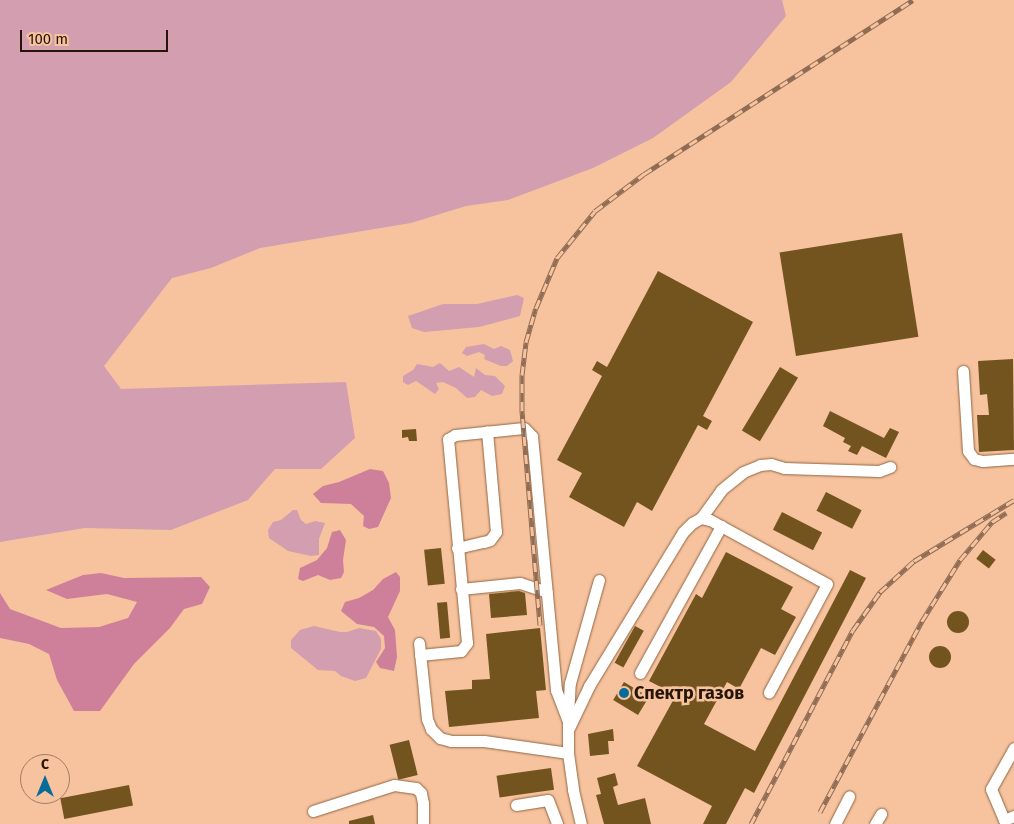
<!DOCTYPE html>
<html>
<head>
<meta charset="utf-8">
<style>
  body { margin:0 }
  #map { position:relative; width:1014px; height:824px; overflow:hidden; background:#f6c39e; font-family:"Fira Sans",sans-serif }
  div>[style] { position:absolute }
  .green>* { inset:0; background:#d39eaf }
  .forest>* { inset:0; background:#ce809b }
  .building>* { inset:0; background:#74541e; transform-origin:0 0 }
  .round { border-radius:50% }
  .roads { filter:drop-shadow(0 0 1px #926542) drop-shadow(0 0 1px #926542) }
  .minor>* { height:11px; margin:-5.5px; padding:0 5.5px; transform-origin:5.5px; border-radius:5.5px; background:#fff }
  .rail>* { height:5px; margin-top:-2.5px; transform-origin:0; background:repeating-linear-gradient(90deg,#f6c39e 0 9px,#8f6c53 0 18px); box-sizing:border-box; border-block:1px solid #8f6c53 }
  .dots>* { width:14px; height:14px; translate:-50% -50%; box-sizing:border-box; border:2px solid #f6c39e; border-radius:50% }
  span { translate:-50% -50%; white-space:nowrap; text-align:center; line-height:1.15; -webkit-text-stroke:5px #f6c39e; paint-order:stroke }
  .poi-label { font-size:18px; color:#271507; font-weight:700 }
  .left { translate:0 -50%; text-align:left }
  .north { position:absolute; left:20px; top:754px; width:50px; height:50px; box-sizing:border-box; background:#f6c39e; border:1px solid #a37d62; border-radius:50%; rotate:0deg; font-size:14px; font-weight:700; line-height:20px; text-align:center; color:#271507 }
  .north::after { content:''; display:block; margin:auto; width:18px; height:22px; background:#096b99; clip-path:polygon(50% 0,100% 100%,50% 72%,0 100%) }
  .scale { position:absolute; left:20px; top:30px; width:148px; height:22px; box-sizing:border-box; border:2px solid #271507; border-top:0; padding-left:6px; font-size:15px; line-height:18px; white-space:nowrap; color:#271507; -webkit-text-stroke:4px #f6c39e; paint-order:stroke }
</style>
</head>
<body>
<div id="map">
  <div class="green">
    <div style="clip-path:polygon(0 0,782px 0,786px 16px,731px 82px,653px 138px,593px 168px,508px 200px,466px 206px,411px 223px,260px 248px,211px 268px,172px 278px,104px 366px,121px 389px,346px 382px,355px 438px,321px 469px,275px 469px,248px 500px,171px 530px,85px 528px,0 542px)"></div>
    <div style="clip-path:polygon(517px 295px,524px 298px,520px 316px,479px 327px,424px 332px,412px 328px,408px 316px,443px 304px,477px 304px)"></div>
    <div style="clip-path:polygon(484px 344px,494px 349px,501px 346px,510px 350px,513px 361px,507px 366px,501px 366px,484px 359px,485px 355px,479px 352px,467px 356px,462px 353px,466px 347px)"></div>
    <div style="clip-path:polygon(440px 363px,449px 371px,459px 367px,474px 377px,476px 368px,485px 375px,495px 376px,505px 386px,502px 394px,492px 396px,481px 390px,475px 397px,467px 398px,456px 388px,443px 382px,436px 383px,439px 389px,435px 394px,416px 381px,408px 385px,403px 382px,403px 376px,413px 370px,417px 364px,433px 367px)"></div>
    <div style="clip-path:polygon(293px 510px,297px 510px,301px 520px,306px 524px,315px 521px,325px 523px,319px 539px,319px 555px,311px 556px,288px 551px,269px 538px,268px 530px,273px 522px,281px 520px)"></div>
    <div style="clip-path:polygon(314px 626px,340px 632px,347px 632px,359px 628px,376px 631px,381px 639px,381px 649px,366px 678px,355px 681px,341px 676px,335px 671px,318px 670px,291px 648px,291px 640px,300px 630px)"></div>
  </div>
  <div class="forest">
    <div style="clip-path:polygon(370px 469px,383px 471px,389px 483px,391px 498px,378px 527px,369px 529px,363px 526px,364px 516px,351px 504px,321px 503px,313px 494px,323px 486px,339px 482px)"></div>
    <div style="clip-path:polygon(340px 530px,346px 540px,343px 560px,344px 572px,341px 578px,330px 580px,318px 575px,303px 581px,298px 579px,300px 568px,317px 560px,327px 548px,332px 532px)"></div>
    <div style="clip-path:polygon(396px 572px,400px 577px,400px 591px,388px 617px,395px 630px,397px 657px,394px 671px,380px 668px,376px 662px,385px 648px,384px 636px,374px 627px,357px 624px,341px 611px,345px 602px,359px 598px,373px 590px,383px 579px)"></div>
    <div style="clip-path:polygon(101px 573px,124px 578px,201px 577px,210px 587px,202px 604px,184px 609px,170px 628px,134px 664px,100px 711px,74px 711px,57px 680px,49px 654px,29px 644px,0 638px,0 593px,10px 609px,61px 628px,99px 627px,128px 618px,137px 602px,107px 594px,67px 599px,46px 590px,83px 575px)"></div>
  </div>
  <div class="building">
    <div style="left:902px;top:233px;width:105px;height:124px;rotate:81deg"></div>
    <div style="clip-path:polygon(658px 271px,753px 322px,703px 416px,712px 421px,707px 430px,698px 425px,652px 511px,637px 502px,624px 527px,569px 497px,582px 473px,557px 460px,602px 376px,592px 370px,597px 361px,607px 367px)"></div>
    <div style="clip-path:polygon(1013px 359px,1014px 450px,979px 452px,977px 415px,989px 415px,987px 394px,980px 395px,978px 361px)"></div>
    <div style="left:780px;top:367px;width:21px;height:74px;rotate:31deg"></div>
    <div style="clip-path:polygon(830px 411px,884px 438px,890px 428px,899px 432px,886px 458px,862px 446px,857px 455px,848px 451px,851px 446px,843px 442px,845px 438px,823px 426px)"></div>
    <div style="clip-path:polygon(416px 429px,417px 441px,409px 441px,408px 437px,402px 438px,402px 430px)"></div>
    <div style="left:826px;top:492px;width:40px;height:21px;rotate:27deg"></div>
    <div style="left:782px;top:512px;width:45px;height:20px;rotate:27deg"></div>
    <div style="left:441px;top:548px;width:36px;height:17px;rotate:84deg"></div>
    <div style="left:983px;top:550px;width:16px;height:11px;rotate:38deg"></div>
    <div style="clip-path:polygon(726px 552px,793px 587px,781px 609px,796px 617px,775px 655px,761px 648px,739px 689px,727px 682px,704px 724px,755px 751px,850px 570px,866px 578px,754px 793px,745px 788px,726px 824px,703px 824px,712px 806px,637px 766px,676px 695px,649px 681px,696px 594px,702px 598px)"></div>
    <div style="clip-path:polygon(519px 591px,525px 593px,527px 615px,491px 618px,489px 594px)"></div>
    <div style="left:447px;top:602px;width:36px;height:10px;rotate:85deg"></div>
    <div class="round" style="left:947px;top:611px;width:22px;height:22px"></div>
    <div style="left:635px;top:626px;width:10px;height:42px;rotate:29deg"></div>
    <div style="clip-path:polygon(540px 628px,546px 690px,536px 691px,539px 718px,449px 727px,445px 691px,472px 689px,472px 680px,490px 679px,486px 634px)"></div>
    <div class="round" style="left:929px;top:646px;width:22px;height:22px"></div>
    <div style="left:624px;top:682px;width:29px;height:21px;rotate:31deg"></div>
    <div style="clip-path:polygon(613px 729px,614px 741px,608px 741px,609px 754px,590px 756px,588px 734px)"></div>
    <div style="left:409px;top:740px;width:36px;height:20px;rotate:76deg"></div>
    <div style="left:551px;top:768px;width:22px;height:55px;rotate:82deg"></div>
    <div style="clip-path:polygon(615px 773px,618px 785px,613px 787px,618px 805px,645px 798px,651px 824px,604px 824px,596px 795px,601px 794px,597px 778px)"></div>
    <div style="left:129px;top:785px;width:21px;height:70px;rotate:79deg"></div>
    <div style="clip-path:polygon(373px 815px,375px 824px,349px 824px,349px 821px)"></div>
  </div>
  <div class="roads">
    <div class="minor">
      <div style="left:963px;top:371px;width:80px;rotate:86.4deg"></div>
      <div style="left:968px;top:451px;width:10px;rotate:53deg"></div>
      <div style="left:974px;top:459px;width:9px;rotate:13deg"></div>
      <div style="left:983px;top:461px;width:31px;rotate:-4deg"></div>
      <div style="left:701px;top:518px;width:34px;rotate:-54deg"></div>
      <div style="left:721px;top:490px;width:28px;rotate:-39deg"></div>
      <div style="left:743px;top:472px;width:18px;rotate:-22deg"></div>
      <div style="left:760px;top:465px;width:11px;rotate:-5deg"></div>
      <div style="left:771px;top:464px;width:14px;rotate:17deg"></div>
      <div style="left:784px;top:468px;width:95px;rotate:1.8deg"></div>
      <div style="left:879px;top:471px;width:12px;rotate:-20deg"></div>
      <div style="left:457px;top:548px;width:28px;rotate:-13deg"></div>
      <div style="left:484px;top:542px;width:6px;rotate:-18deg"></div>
      <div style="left:490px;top:540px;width:10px;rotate:-53deg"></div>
      <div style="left:496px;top:532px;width:101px;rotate:-95.1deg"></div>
      <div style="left:461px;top:589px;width:59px;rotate:-5.8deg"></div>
      <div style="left:520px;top:583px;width:28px;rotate:18deg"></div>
      <div style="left:419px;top:643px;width:76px;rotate:84deg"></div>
      <div style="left:427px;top:719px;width:11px;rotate:68deg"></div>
      <div style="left:431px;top:729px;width:13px;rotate:45deg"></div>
      <div style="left:440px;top:738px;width:11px;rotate:15deg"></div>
      <div style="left:451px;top:741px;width:33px"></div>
      <div style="left:484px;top:741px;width:85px;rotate:8.1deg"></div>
      <div style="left:568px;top:753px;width:37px;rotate:82deg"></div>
      <div style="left:573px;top:790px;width:35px;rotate:77deg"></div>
      <div style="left:420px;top:655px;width:41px;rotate:-5.6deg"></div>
      <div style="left:461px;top:651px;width:10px;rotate:-53deg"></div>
      <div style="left:467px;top:643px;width:205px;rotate:-95.3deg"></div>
      <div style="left:448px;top:439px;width:8px;rotate:-30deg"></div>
      <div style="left:455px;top:435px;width:69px;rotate:-5.8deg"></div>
      <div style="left:524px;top:428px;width:11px;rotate:45deg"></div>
      <div style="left:532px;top:436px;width:255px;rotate:84.6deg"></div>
      <div style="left:556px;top:690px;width:34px;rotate:69deg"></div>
      <div style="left:568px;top:722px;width:31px;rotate:90deg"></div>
      <div style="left:640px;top:673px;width:168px;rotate:-61.1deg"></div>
      <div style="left:568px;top:717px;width:34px;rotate:-87deg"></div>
      <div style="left:570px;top:683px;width:107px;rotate:-74.3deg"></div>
      <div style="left:569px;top:728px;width:47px;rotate:-64.5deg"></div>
      <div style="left:589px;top:686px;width:180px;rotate:-58.6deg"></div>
      <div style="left:683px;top:532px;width:13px;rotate:-45deg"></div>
      <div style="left:692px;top:523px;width:10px;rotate:-29deg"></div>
      <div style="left:701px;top:518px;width:9px;rotate:13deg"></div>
      <div style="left:710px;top:520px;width:133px;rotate:28.7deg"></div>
      <div style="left:827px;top:584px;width:123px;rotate:118.2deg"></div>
      <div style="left:1014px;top:748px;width:47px;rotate:119.3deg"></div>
      <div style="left:991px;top:789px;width:34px;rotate:67deg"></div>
      <div style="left:1004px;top:820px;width:11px;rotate:-22deg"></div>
      <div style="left:516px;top:805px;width:32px;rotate:-9deg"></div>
      <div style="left:548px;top:800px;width:26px;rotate:69deg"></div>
      <div style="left:313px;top:811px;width:85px;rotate:-17.8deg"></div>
      <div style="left:394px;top:785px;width:22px;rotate:8deg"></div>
      <div style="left:416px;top:788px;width:7px;rotate:45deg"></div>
      <div style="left:421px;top:793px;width:10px;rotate:79deg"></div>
      <div style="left:423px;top:803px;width:21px;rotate:90deg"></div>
      <div style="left:835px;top:824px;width:31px;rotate:-63deg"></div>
      <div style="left:875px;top:824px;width:12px;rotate:-59deg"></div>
    </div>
  </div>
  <div class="rail">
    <div style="left:540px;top:625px;width:215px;rotate:-94.8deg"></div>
    <div style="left:522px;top:411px;width:36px;rotate:-90deg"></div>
    <div style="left:522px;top:375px;width:33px;rotate:-83deg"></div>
    <div style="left:526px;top:342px;width:35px;rotate:-74deg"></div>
    <div style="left:536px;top:308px;width:54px;rotate:-67.2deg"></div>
    <div style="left:557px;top:258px;width:60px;rotate:-51deg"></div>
    <div style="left:595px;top:211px;width:61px;rotate:-37.1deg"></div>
    <div style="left:644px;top:174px;width:320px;rotate:-32.9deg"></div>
    <div style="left:820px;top:812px;width:217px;rotate:-61.9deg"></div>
    <div style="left:922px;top:621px;width:72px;rotate:-58.1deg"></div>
    <div style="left:960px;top:560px;width:50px;rotate:-49.9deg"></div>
    <div style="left:992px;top:522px;width:17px;rotate:-33deg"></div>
    <div style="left:751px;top:824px;width:219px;rotate:-62.3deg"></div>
    <div style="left:853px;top:630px;width:47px;rotate:-54.6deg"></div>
    <div style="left:880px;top:592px;width:46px;rotate:-42.4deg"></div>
    <div style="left:914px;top:561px;width:117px;rotate:-31.4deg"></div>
  </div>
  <div class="dots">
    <div style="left:624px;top:693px;background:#096b99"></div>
  </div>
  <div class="poi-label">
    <span class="left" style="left:634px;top:693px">Спектр газов</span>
  </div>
  <div class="north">С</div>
  <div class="scale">100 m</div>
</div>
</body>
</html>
